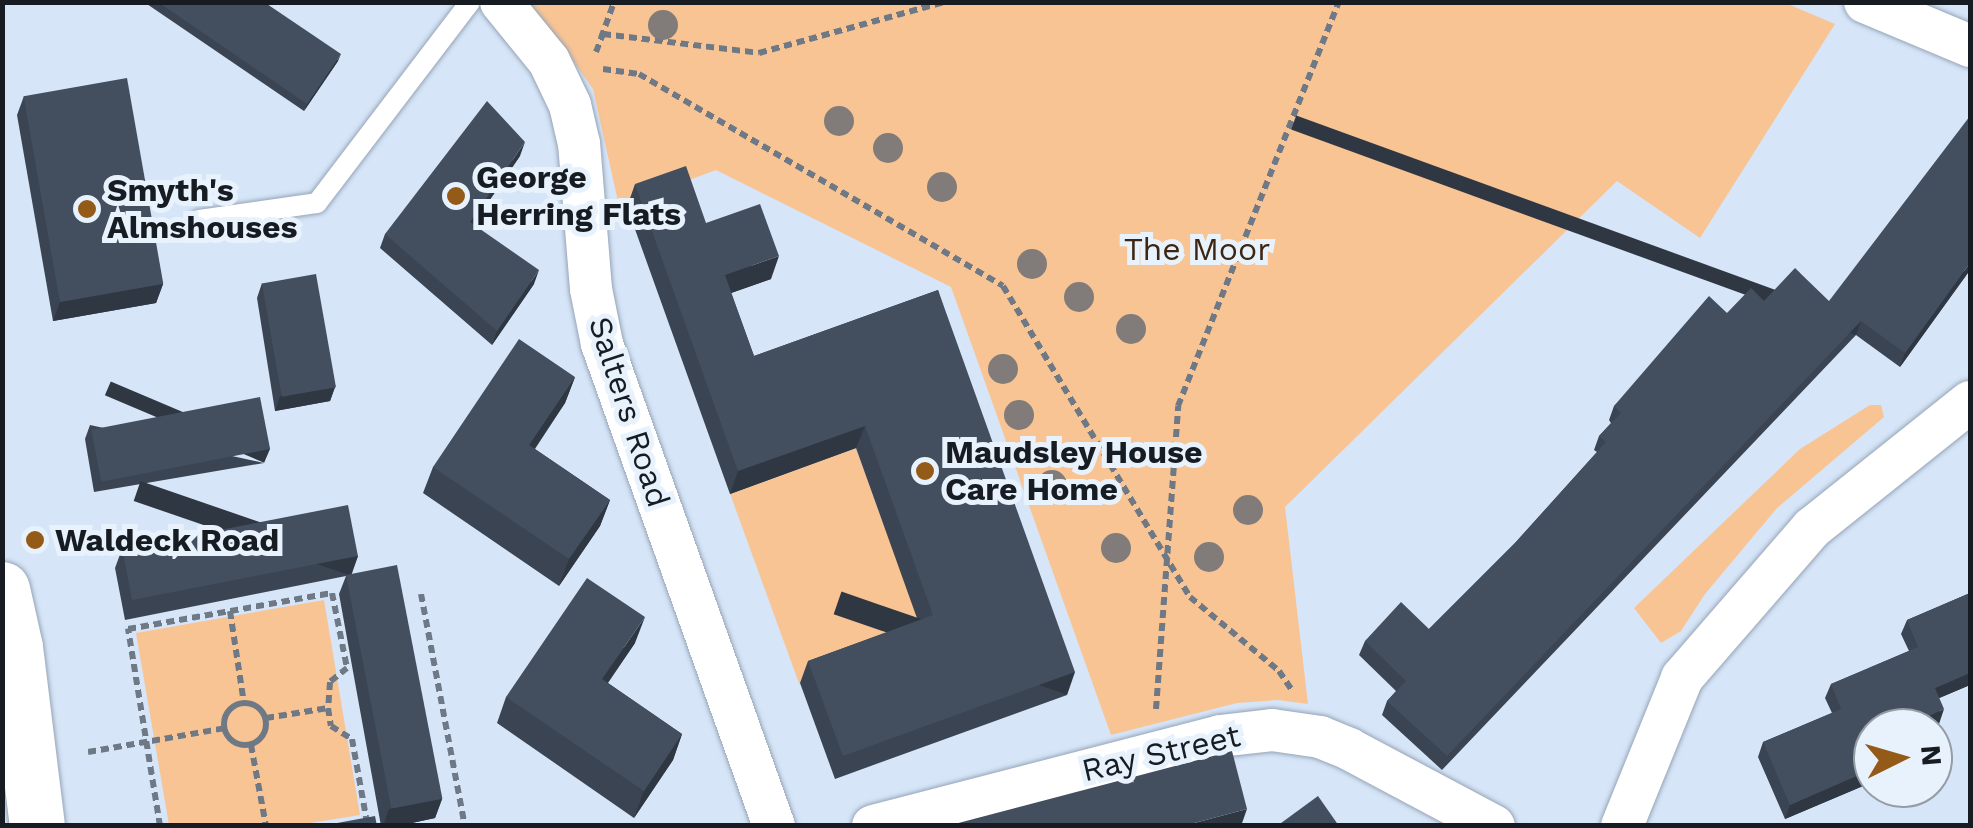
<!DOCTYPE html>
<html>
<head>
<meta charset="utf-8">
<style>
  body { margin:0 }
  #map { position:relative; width:1973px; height:828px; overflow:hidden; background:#d6e5f8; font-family:"Work Sans",sans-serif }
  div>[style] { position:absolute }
  .green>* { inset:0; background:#f8c494; transform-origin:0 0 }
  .path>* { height:6px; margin-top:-3px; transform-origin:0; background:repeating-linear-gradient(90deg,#6f7985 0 8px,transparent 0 13px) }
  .path>.ring { margin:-3px; padding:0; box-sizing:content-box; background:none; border:6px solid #6f7985; border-radius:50% }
  .roads { filter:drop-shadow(0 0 2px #96a4b6) drop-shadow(0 0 2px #96a4b6) }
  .service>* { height:20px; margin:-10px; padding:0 10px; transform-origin:10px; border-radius:10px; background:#fff }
  .minor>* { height:42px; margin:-21px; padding:0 21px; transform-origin:21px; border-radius:21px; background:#fff }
  .primary>* { height:55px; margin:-27.5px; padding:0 27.5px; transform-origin:27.5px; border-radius:27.5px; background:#fff }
  .trees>* { width:30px; height:30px; margin:-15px; border-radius:50%; background:#817c79 }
  .wall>* { inset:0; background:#3a4452 }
  .shaded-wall>* { inset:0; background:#2f3742; transform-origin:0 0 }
  .building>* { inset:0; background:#434f5f; transform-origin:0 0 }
  .dots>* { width:28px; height:28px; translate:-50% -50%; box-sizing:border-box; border:5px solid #e8f2fd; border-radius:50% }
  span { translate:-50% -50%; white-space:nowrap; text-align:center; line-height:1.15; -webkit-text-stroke:10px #e8f2fd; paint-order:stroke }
  .poi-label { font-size:32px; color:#171c23; font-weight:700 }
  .left { translate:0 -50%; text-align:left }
  .park-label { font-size:32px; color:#3c2611 }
  .street-label { font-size:32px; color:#171c23 }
  .frame { position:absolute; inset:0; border:5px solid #171c23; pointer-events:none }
  .north { position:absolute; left:1853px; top:708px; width:100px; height:100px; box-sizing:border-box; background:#e8f2fd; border:2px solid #949ca6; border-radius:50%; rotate:85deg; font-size:28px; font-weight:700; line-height:40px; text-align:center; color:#171c23 }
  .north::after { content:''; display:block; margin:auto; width:35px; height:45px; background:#945a18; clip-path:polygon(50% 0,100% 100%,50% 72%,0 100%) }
</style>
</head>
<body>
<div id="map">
  <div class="green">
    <div style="clip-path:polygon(1783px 2px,1835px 24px,1700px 238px,1617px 181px,1285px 507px,1308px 704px,1278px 700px,1237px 703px,1111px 735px,951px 287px,716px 170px,619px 206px,593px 89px,567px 52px,522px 3px)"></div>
    <div style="clip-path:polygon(1870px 405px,1881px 405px,1884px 417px,1777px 508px,1705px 594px,1681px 631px,1661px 643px,1634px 608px,1800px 449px)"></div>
    <div style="left:856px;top:448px;width:202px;height:134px;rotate:70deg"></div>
    <div style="clip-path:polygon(324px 600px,360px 815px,298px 825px,169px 825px,136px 633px)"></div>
  </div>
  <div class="path">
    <div style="left:601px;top:38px;width:38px;rotate:-70deg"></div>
    <div style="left:596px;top:52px;width:19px;rotate:-69deg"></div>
    <div style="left:603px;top:34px;width:157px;rotate:6.9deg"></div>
    <div style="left:759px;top:53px;width:192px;rotate:-15.4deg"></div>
    <div style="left:603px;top:69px;width:36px;rotate:8deg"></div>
    <div style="left:639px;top:74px;width:421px;rotate:30.2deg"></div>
    <div style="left:1003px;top:286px;width:363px;rotate:59deg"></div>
    <div style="left:1190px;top:597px;width:116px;rotate:39.7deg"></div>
    <div style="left:1279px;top:671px;width:22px;rotate:56deg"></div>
    <div style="left:421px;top:594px;width:236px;rotate:79.3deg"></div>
    <div style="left:230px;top:611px;width:94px;rotate:81.4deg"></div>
    <div class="ring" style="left:224px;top:703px;width:36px;height:36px"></div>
    <div style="left:1156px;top:709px;width:304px;rotate:-85.8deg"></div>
    <div style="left:1178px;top:406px;width:435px;rotate:-68.3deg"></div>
    <div style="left:266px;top:718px;width:63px;rotate:-9.2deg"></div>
    <div style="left:251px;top:745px;width:82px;rotate:79.5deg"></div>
    <div style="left:88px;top:752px;width:139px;rotate:-9.9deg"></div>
    <div style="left:160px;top:826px;width:200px;rotate:-99.2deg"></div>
    <div style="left:128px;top:629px;width:207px;rotate:-10deg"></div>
    <div style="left:332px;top:593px;width:76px;rotate:78.7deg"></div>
    <div style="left:347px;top:668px;width:22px;rotate:141deg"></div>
    <div style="left:330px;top:682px;width:26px;rotate:94deg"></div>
    <div style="left:328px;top:708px;width:18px;rotate:81deg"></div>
    <div style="left:331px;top:726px;width:25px;rotate:32deg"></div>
    <div style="left:352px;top:739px;width:84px;rotate:79.8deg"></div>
  </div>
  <div class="roads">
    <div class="service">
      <div style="left:199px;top:220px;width:119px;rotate:-8.2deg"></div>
      <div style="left:317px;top:203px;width:253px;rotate:-52.7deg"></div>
    </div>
    <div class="minor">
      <div style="left:501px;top:2px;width:76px;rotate:50.9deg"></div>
      <div style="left:549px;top:61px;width:49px;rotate:64.5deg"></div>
      <div style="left:570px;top:105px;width:39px;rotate:77deg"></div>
      <div style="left:579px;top:143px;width:146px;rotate:85.3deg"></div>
      <div style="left:591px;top:289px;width:56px;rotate:78.7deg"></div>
      <div style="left:602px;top:344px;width:512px;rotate:70.36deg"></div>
      <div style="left:1865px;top:2px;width:114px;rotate:22.7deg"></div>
      <div style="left:873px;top:826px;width:358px;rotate:-14.5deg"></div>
      <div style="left:1220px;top:736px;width:52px;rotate:-6.6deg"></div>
      <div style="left:1272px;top:730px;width:49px;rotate:8.3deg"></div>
      <div style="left:1320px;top:737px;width:31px;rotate:22deg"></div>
      <div style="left:1349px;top:749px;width:164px;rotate:28deg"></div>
      <div style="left:1622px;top:826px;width:160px;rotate:-67.9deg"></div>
      <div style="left:1682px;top:678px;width:198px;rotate:-49.1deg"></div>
      <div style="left:1812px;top:528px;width:202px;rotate:-38.6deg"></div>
    </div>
    <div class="primary">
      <div style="left:2px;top:589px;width:59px;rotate:77.4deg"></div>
      <div style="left:15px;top:647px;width:180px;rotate:83deg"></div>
    </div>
  </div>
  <div class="trees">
    <div style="left:663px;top:25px"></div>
    <div style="left:839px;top:121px"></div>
    <div style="left:888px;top:148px"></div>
    <div style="left:942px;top:187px"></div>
    <div style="left:1032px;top:264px"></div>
    <div style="left:1079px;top:297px"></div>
    <div style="left:1131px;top:329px"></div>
    <div style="left:1003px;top:369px"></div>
    <div style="left:1019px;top:415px"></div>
    <div style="left:1052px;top:485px"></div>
    <div style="left:1248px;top:510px"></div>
    <div style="left:1116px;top:548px"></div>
    <div style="left:1209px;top:557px"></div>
  </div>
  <div class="wall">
    <div style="clip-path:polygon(144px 2px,264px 2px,338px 61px,304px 111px)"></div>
    <div style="clip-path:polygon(24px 96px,163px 284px,156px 303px,53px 321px,17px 115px)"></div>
    <div style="clip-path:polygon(520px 156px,473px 224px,534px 284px,492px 345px,380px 248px,385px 234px)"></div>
    <div style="clip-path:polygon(635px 184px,771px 279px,731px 293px,754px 356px,938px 290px,1067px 695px,835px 779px,800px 683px,808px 661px,918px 621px,856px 448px,730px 494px,627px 207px)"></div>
    <div style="clip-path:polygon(1970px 270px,1900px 367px,1856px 335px,1442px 770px,1382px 715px,1387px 701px,1396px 691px,1359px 655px,1365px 641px,1429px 629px,1515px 543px,1597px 452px,1594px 450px,1599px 436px,1611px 423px,1609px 420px,1614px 406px,1727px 313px,1764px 301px,1829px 301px)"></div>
    <div style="clip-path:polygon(262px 283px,335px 387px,330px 401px,275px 411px,257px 298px)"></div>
    <div style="clip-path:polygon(575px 377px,565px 403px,535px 449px,610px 500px,600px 526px,559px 586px,423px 493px,433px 467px)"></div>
    <div style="clip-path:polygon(90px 425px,264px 463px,94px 492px,85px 439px)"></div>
    <div style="clip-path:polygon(122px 549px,358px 556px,351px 574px,442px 799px,435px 818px,398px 826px,381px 826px,339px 594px,346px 576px,125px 620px,115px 568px)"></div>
    <div style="clip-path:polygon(1970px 593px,1970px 685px,1939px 698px,1939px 724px,1929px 728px,1873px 728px,1873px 752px,1862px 757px,1863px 786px,1785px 819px,1758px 757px,1763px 742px,1832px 713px,1825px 698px,1831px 684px,1909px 651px,1901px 634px,1907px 620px)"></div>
    <div style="clip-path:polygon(635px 643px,608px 683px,682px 734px,673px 760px,634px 818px,497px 723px,506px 697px)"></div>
  </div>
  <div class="shaded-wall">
    <div style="clip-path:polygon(341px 54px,338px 61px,304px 111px,307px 104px)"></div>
    <div style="clip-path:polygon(525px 142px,520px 156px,465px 236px,470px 222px)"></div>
    <div style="clip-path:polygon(779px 256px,771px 279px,717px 298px,725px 275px)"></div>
    <div style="clip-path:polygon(1970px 263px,1970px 270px,1900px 367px,1905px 353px)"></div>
    <div style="clip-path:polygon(539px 270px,534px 284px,492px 345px,497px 331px)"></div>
    <div style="clip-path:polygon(163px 284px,156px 303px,53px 321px,60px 302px)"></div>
    <div style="left:1861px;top:321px;width:15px;height:601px;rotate:110deg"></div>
    <div style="clip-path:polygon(575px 377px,565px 403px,519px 471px,529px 445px)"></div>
    <div style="clip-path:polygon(335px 387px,330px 401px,275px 411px,280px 396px)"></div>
    <div style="clip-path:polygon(865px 426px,856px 448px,730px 494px,738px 471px)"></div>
    <div style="left:270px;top:449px;width:15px;height:173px;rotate:113deg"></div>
    <div style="clip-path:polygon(610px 500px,600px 526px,559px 586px,569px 559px)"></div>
    <div style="left:358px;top:556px;width:21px;height:230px;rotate:109deg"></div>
    <div style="clip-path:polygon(645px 617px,635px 643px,592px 705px,602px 679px)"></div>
    <div style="left:1075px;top:672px;width:24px;height:247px;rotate:109deg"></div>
    <div style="clip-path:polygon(1970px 673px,1970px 685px,1930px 702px,1935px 688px)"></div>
    <div style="clip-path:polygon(1944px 709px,1939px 724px,1929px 728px,1902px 728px)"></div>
    <div style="clip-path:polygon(682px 734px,673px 760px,634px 818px,644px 791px)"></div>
    <div style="clip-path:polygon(1873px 740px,1873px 752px,1852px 761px,1857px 747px)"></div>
    <div style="clip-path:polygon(1868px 771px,1863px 786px,1785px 819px,1790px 805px)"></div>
    <div style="clip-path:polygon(442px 799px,435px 818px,398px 826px,383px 826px,389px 809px)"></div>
    <div style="clip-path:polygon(1247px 809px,1241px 826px,1183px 826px)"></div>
  </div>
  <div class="building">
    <div style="clip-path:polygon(158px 2px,264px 2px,341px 54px,307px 104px)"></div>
    <div style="left:127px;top:78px;width:209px;height:105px;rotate:80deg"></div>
    <div style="clip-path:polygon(487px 101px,525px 142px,470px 222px,539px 270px,497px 331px,385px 234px)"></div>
    <div style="clip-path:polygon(1970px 116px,1970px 263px,1905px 353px,1861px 321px,1447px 756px,1387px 701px,1406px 681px,1365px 641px,1401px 602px,1429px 629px,1515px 543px,1606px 442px,1599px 436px,1621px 413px,1614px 406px,1709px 296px,1727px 313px,1751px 288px,1764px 301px,1795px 268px,1829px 301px)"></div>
    <div style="clip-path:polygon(686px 166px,706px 223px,760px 204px,779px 256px,725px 275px,754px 356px,938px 290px,1075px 672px,843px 756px,808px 661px,933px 615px,865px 426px,738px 471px,635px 184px)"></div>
    <div style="left:316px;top:274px;width:115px;height:55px;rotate:80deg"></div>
    <div style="clip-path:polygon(519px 339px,575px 377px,529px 445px,610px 500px,569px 559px,433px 467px)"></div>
    <div style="left:260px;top:397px;width:53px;height:172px;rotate:79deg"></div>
    <div style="left:348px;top:505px;width:52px;height:230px;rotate:79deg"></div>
    <div style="left:397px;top:565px;width:238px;height:52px;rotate:79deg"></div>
    <div style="clip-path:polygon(587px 578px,645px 617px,602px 679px,682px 734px,644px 791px,506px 697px)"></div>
    <div style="clip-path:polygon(1970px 593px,1970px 673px,1935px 688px,1944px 709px,1902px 728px,1873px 728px,1873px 740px,1857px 747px,1868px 771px,1790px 805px,1763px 742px,1841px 709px,1831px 684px,1918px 647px,1907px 620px)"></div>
    <div style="clip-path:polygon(1232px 751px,1247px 809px,1183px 826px,947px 826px)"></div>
    <div style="clip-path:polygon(1318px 796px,1339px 826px,1277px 826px)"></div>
    <div style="clip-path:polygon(375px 816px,377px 826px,321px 826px)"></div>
  </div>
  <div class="dots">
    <div style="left:456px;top:196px;background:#945a18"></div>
    <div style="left:87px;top:209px;background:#945a18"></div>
    <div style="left:925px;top:471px;background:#945a18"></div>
    <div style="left:35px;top:540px;background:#945a18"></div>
  </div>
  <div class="poi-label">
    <span class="left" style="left:476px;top:196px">George<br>Herring Flats</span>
    <span class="left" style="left:107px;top:209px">Smyth's<br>Almshouses</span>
    <span class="left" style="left:945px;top:471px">Maudsley House<br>Care Home</span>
    <span class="left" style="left:55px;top:540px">Waldeck Road</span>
  </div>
  <div class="park-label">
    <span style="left:1197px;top:249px">The Moor</span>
  </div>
  <div class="street-label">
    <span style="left:629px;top:412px;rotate:72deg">Salters Road</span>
    <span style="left:1161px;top:753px;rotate:-13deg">Ray Street</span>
  </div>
  <div class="frame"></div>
  <div class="north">N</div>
</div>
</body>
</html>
